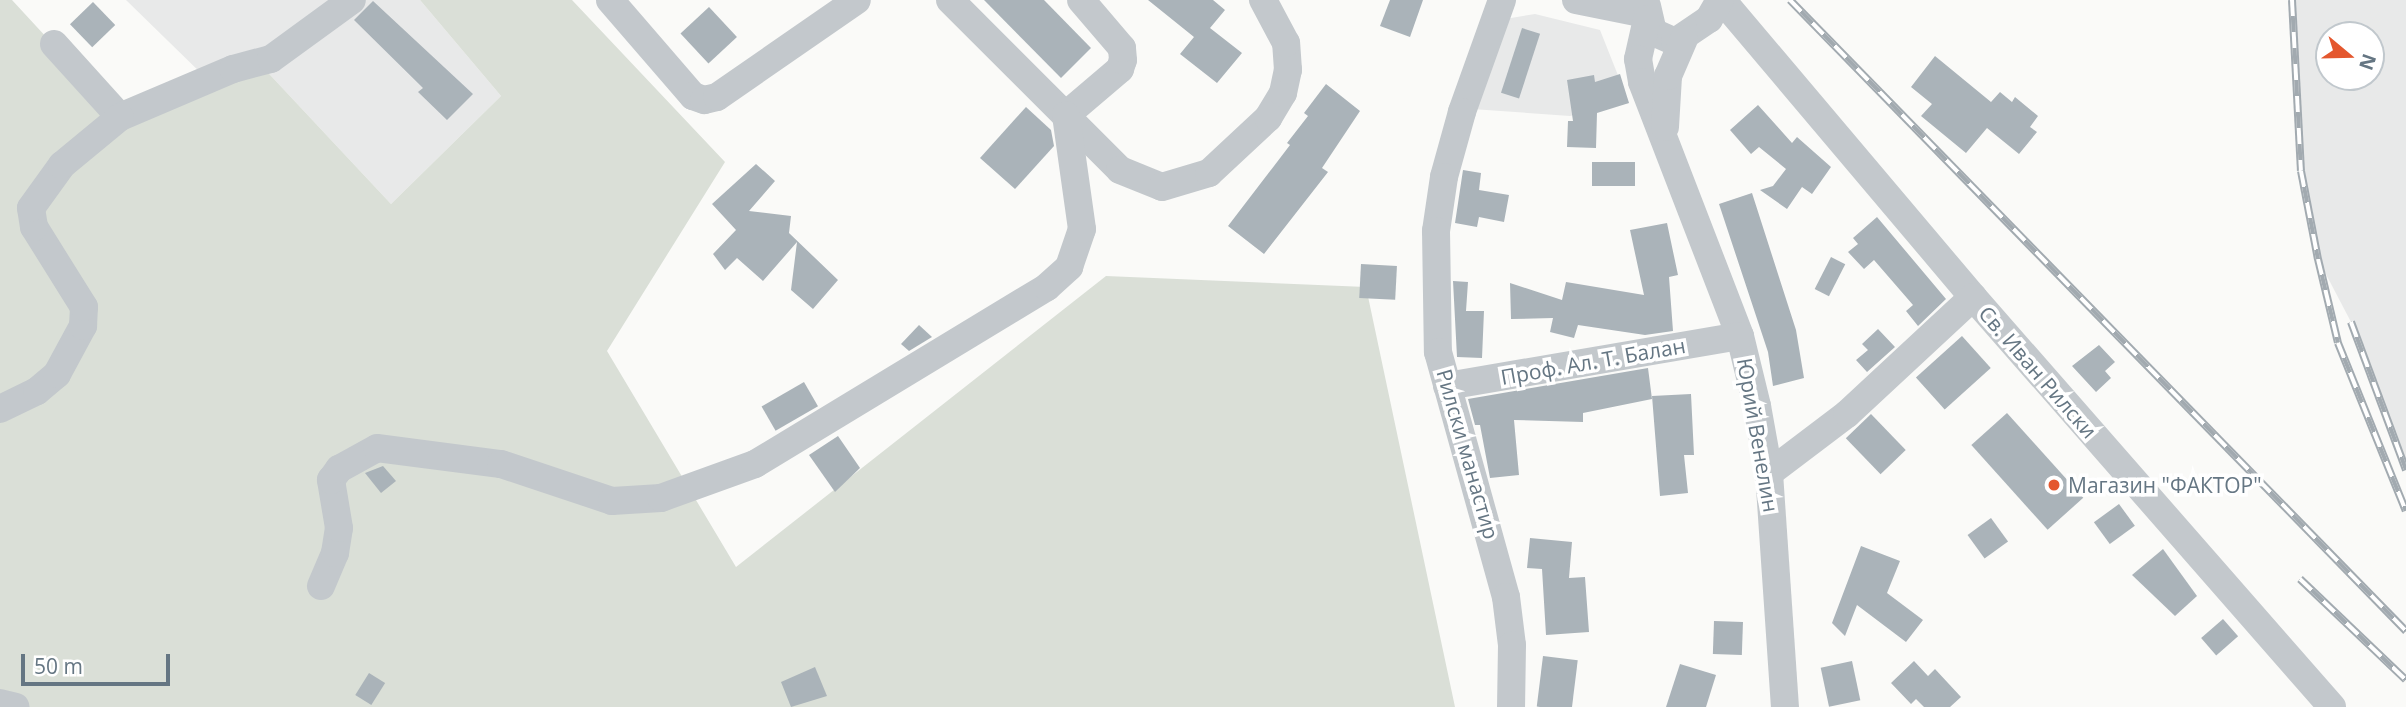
<!DOCTYPE html>
<html>
<head>
<meta charset="utf-8">
<style>
  body { margin:0 }
  #map { position:relative; width:2406px; height:707px; overflow:hidden; background:#fafaf8; font-family:"Open Sans",sans-serif }
  div>[style] { position:absolute }
  .built>* { inset:0; background:#e8e9e9 }
  .green>* { inset:0; background:#dadfd7 }
  .building>* { inset:0; background:#aab3b9; transform-origin:0 0 }
  .minor>* { height:28px; margin:-14px; padding:0 14px; transform-origin:14px; border-radius:14px; background:#c3c8cc }
  .rail>* { height:8px; margin-top:-4px; transform-origin:0; background:repeating-linear-gradient(90deg,#fff 0 16px,#a2aab0 0 32px); box-sizing:border-box; border-block:2px solid #a2aab0 }
  .dots>* { width:19px; height:19px; translate:-50% -50%; box-sizing:border-box; border:4px solid #fff; border-radius:50% }
  span { translate:-50% -50%; white-space:nowrap; text-align:center; line-height:1.15; -webkit-text-stroke:7px #fff; paint-order:stroke }
  .street-label { font-size:21px; color:#657683 }
  .poi-label { font-size:21px; color:#657683 }
  .left { translate:0 -50%; text-align:left }
  .north { position:absolute; left:2315px; top:21px; width:70px; height:70px; box-sizing:border-box; background:#fff; border:2px solid #c1c8cd; border-radius:50%; rotate:109deg; font-size:19px; font-weight:700; line-height:28px; text-align:center; color:#657683 }
  .north::after { content:''; display:block; margin:auto; width:24px; height:32px; background:#e4572e; clip-path:polygon(50% 0,100% 100%,50% 72%,0 100%) }
  .scale { position:absolute; left:21px; top:654px; width:149px; height:32px; box-sizing:border-box; border:4px solid #657683; border-top:0; padding-left:9px; font-size:21px; line-height:24px; white-space:nowrap; color:#657683; -webkit-text-stroke:5px #fff; paint-order:stroke }
</style>
</head>
<body>
<div id="map">
  <div class="built">
    <div style="clip-path:polygon(126px 0,420px 0,501px 96px,391px 204px,258px 62px,208px 80px)"></div>
    <div style="clip-path:polygon(evenodd,2292px 0,2406px 0,2406px 470px,2351px 322px,2318px 259px,2301px 171px,2292px 0,2329px 35px,2371px 35px,2371px 77px,2329px 77px,2329px 35px)"></div>
    <div style="clip-path:polygon(1535px 14px,1600px 30px,1629px 103px,1570px 116px,1472px 109px,1499px 20px)"></div>
  </div>
  <div class="green">
    <div style="clip-path:polygon(0 0,12px 0,120px 117px,258px 62px,391px 204px,501px 96px,420px 0,572px 0,725px 162px,607px 351px,736px 567px,1106px 276px,1366px 287px,1455px 707px,0 707px)"></div>
  </div>
  <div class="building">
    <div style="clip-path:polygon(984px 0,1044px 0,1091px 48px,1061px 78px)"></div>
    <div style="clip-path:polygon(1148px 0,1213px 0,1225px 10px,1210px 28px,1242px 53px,1217px 83px,1180px 54px,1194px 37px)"></div>
    <div style="clip-path:polygon(1390px 0,1423px 0,1410px 37px,1380px 26px)"></div>
    <div style="clip-path:polygon(373px 1px,473px 94px,447px 120px,418px 92px,423px 88px,354px 20px)"></div>
    <div style="left:93px;top:2px;width:32px;height:32px;rotate:46deg"></div>
    <div style="left:709px;top:7px;width:41px;height:39px;rotate:47deg"></div>
    <div style="left:1522px;top:28px;width:19px;height:68px;rotate:18deg"></div>
    <div style="clip-path:polygon(1935px 56px,1991px 102px,2000px 92px,2012px 102px,2015px 97px,2038px 116px,2030px 127px,2037px 132px,2019px 154px,1987px 128px,1966px 153px,1921px 116px,1932px 104px,1911px 87px)"></div>
    <div style="clip-path:polygon(1620px 74px,1629px 103px,1597px 113px,1596px 148px,1567px 147px,1568px 121px,1573px 121px,1567px 80px,1594px 75px,1595px 82px)"></div>
    <div style="clip-path:polygon(1326px 84px,1360px 111px,1322px 168px,1328px 172px,1264px 254px,1228px 226px,1290px 145px,1287px 143px,1308px 116px,1304px 113px)"></div>
    <div style="clip-path:polygon(1758px 105px,1792px 143px,1797px 137px,1831px 167px,1812px 194px,1802px 187px,1787px 209px,1760px 190px,1773px 186px,1786px 169px,1759px 147px,1751px 154px,1730px 130px)"></div>
    <div style="clip-path:polygon(1026px 107px,1051px 130px,1054px 146px,1015px 189px,980px 158px)"></div>
    <div style="left:1592px;top:162px;width:43px;height:24px"></div>
    <div style="clip-path:polygon(756px 164px,775px 181px,749px 211px,791px 216px,789px 233px,838px 280px,813px 309px,791px 290px,797px 242px,763px 281px,737px 258px,725px 270px,713px 254px,736px 230px,712px 204px)"></div>
    <div style="clip-path:polygon(1463px 170px,1481px 173px,1479px 190px,1509px 195px,1504px 222px,1479px 217px,1477px 227px,1455px 223px)"></div>
    <div style="clip-path:polygon(1752px 193px,1796px 330px,1804px 378px,1773px 386px,1768px 352px,1719px 204px)"></div>
    <div style="clip-path:polygon(1877px 217px,1946px 299px,1918px 326px,1906px 311px,1913px 305px,1874px 260px,1864px 269px,1848px 252px,1858px 244px,1853px 238px)"></div>
    <div style="clip-path:polygon(1667px 223px,1678px 275px,1669px 277px,1673px 331px,1645px 335px,1578px 325px,1574px 338px,1550px 332px,1553px 318px,1511px 319px,1510px 283px,1562px 300px,1566px 282px,1644px 295px,1630px 230px)"></div>
    <div style="left:1831px;top:257px;width:16px;height:36px;rotate:27deg"></div>
    <div style="left:1361px;top:264px;width:36px;height:34px;rotate:3deg"></div>
    <div style="clip-path:polygon(1453px 281px,1468px 282px,1466px 311px,1484px 311px,1482px 358px,1457px 357px)"></div>
    <div style="clip-path:polygon(919px 325px,932px 337px,909px 351px,901px 344px)"></div>
    <div style="clip-path:polygon(1878px 329px,1895px 347px,1867px 372px,1856px 360px,1868px 350px,1862px 344px)"></div>
    <div style="left:1962px;top:336px;width:43px;height:62px;rotate:48deg"></div>
    <div style="clip-path:polygon(2099px 345px,2115px 362px,2105px 371px,2111px 378px,2096px 392px,2072px 366px)"></div>
    <div style="clip-path:polygon(1648px 368px,1652px 399px,1583px 413px,1583px 422px,1514px 420px,1519px 475px,1490px 478px,1480px 425px,1475px 425px,1468px 399px)"></div>
    <div style="left:804px;top:382px;width:28px;height:49px;rotate:60deg"></div>
    <div style="clip-path:polygon(1691px 394px,1694px 455px,1684px 455px,1688px 493px,1660px 496px,1652px 396px)"></div>
    <div style="left:2007px;top:413px;width:114px;height:48px;rotate:48deg"></div>
    <div style="left:1871px;top:414px;width:50px;height:35px;rotate:46deg"></div>
    <div style="clip-path:polygon(838px 436px,860px 468px,835px 492px,809px 455px)"></div>
    <div style="clip-path:polygon(383px 466px,396px 481px,381px 493px,365px 473px)"></div>
    <div style="left:2119px;top:504px;width:27px;height:31px;rotate:54deg"></div>
    <div style="left:1991px;top:518px;width:29px;height:29px;rotate:54deg"></div>
    <div style="clip-path:polygon(1530px 538px,1572px 542px,1569px 578px,1585px 577px,1589px 632px,1546px 635px,1542px 569px,1527px 568px)"></div>
    <div style="clip-path:polygon(1861px 546px,1900px 561px,1887px 593px,1923px 620px,1906px 642px,1857px 605px,1845px 636px,1832px 623px)"></div>
    <div style="clip-path:polygon(2163px 549px,2197px 596px,2175px 616px,2132px 575px)"></div>
    <div style="left:2223px;top:619px;width:23px;height:29px;rotate:49deg"></div>
    <div style="left:1714px;top:621px;width:29px;height:33px;rotate:2deg"></div>
    <div style="left:1543px;top:656px;width:35px;height:51px;rotate:7deg"></div>
    <div style="left:1852px;top:661px;width:40px;height:32px;rotate:78deg"></div>
    <div style="clip-path:polygon(1914px 661px,1928px 676px,1935px 669px,1961px 697px,1950px 707px,1924px 707px,1916px 699px,1911px 704px,1891px 683px)"></div>
    <div style="clip-path:polygon(1680px 664px,1716px 675px,1706px 707px,1666px 707px)"></div>
    <div style="clip-path:polygon(815px 667px,827px 696px,791px 707px,781px 682px)"></div>
    <div style="left:369px;top:673px;width:19px;height:26px;rotate:32deg"></div>
  </div>
  <div class="minor">
    <div style="left:610px;top:0;width:127px;rotate:49.2deg"></div>
    <div style="left:693px;top:96px;width:12px;rotate:20deg"></div>
    <div style="left:704px;top:100px;width:13px;rotate:-13deg"></div>
    <div style="left:717px;top:97px;width:170px;rotate:-34.7deg"></div>
    <div style="left:950px;top:0;width:240px;rotate:45deg"></div>
    <div style="left:1120px;top:170px;width:45px;rotate:22deg"></div>
    <div style="left:1162px;top:187px;width:49px;rotate:-16.6deg"></div>
    <div style="left:1209px;top:173px;width:81px;rotate:-43deg"></div>
    <div style="left:1268px;top:118px;width:29px;rotate:-59deg"></div>
    <div style="left:1283px;top:93px;width:24px;rotate:-78deg"></div>
    <div style="left:1288px;top:70px;width:27px;rotate:-94deg"></div>
    <div style="left:1286px;top:43px;width:49px;rotate:-118.1deg"></div>
    <div style="left:1502px;top:0;width:119px;rotate:109.7deg"></div>
    <div style="left:1462px;top:112px;width:67px;rotate:105.5deg"></div>
    <div style="left:1444px;top:177px;width:55px;rotate:98.4deg"></div>
    <div style="left:1436px;top:231px;width:121px;rotate:89.1deg"></div>
    <div style="left:1438px;top:352px;width:254px;rotate:74.5deg"></div>
    <div style="left:1506px;top:597px;width:48px;rotate:82.9deg"></div>
    <div style="left:1512px;top:645px;width:62px;rotate:90.9deg"></div>
    <div style="left:1576px;top:0;width:71px;rotate:11.3deg"></div>
    <div style="left:1722px;top:0;width:389px;rotate:49.8deg"></div>
    <div style="left:1973px;top:297px;width:545px;rotate:48.79deg"></div>
    <div style="left:1647px;top:6px;width:27px;rotate:77deg"></div>
    <div style="left:1653px;top:32px;width:24px;rotate:24deg"></div>
    <div style="left:1675px;top:42px;width:41px;rotate:-34.1deg"></div>
    <div style="left:1709px;top:19px;width:22px;rotate:-60deg"></div>
    <div style="left:1647px;top:19px;width:41px;rotate:102.7deg"></div>
    <div style="left:1638px;top:59px;width:23px;rotate:80deg"></div>
    <div style="left:1642px;top:82px;width:272px;rotate:68.9deg"></div>
    <div style="left:1740px;top:336px;width:72px;rotate:76.3deg"></div>
    <div style="left:1757px;top:406px;width:68px;rotate:79.8deg"></div>
    <div style="left:1769px;top:473px;width:235px;rotate:86.1deg"></div>
    <div style="left:54px;top:44px;width:98px;rotate:47.9deg"></div>
    <div style="left:120px;top:117px;width:123px;rotate:-23deg"></div>
    <div style="left:233px;top:69px;width:39px;rotate:-15deg"></div>
    <div style="left:271px;top:59px;width:100px;rotate:-36.1deg"></div>
    <div style="left:1066px;top:115px;width:71px;rotate:-40.4deg"></div>
    <div style="left:1120px;top:69px;width:9px;rotate:-72deg"></div>
    <div style="left:1123px;top:60px;width:12px;rotate:-95deg"></div>
    <div style="left:1122px;top:48px;width:63px;rotate:-130.5deg"></div>
    <div style="left:1665px;top:127px;width:51px;rotate:-86.6deg"></div>
    <div style="left:1668px;top:76px;width:40px;rotate:-66.6deg"></div>
    <div style="left:1447px;top:386px;width:297px;rotate:-9.7deg"></div>
    <div style="left:0;top:409px;width:41px;rotate:-25.9deg"></div>
    <div style="left:37px;top:391px;width:26px;rotate:-40deg"></div>
    <div style="left:57px;top:374px;width:55px;rotate:-61.6deg"></div>
    <div style="left:83px;top:326px;width:19px;rotate:-87deg"></div>
    <div style="left:84px;top:307px;width:94px;rotate:-122deg"></div>
    <div style="left:34px;top:227px;width:19px;rotate:-99deg"></div>
    <div style="left:31px;top:208px;width:53px;rotate:-54.2deg"></div>
    <div style="left:62px;top:165px;width:75px;rotate:-39.6deg"></div>
    <div style="left:1769px;top:473px;width:98px;rotate:-37.1deg"></div>
    <div style="left:1847px;top:414px;width:172px;rotate:-42.9deg"></div>
    <div style="left:321px;top:586px;width:36px;rotate:-67deg"></div>
    <div style="left:335px;top:553px;width:25px;rotate:-81deg"></div>
    <div style="left:339px;top:528px;width:49px;rotate:-99.5deg"></div>
    <div style="left:331px;top:480px;width:14px;rotate:-54deg"></div>
    <div style="left:339px;top:469px;width:43px;rotate:-28.9deg"></div>
    <div style="left:377px;top:448px;width:125px;rotate:7.4deg"></div>
    <div style="left:501px;top:464px;width:117px;rotate:18.4deg"></div>
    <div style="left:612px;top:501px;width:49px;rotate:-3.5deg"></div>
    <div style="left:661px;top:498px;width:100px;rotate:-19.9deg"></div>
    <div style="left:755px;top:464px;width:341px;rotate:-31.2deg"></div>
    <div style="left:1047px;top:287px;width:30px;rotate:-42deg"></div>
    <div style="left:1069px;top:267px;width:40px;rotate:-71.1deg"></div>
    <div style="left:1082px;top:229px;width:115px;rotate:-98deg"></div>
    <div style="left:0;top:703px;width:16px;rotate:14deg"></div>
  </div>
  <div class="rail">
    <div style="left:1790px;top:0;width:882px;rotate:45.69deg"></div>
    <div style="left:2292px;top:0;width:171px;rotate:87deg"></div>
    <div style="left:2301px;top:171px;width:90px;rotate:79.1deg"></div>
    <div style="left:2318px;top:259px;width:86px;rotate:76.6deg"></div>
    <div style="left:2338px;top:343px;width:181px;rotate:68deg"></div>
    <div style="left:2351px;top:322px;width:158px;rotate:69.6deg"></div>
    <div style="left:2300px;top:579px;width:146px;rotate:43.6deg"></div>
  </div>
  <div class="dots">
    <div style="left:2054px;top:485px;background:#e4572e"></div>
  </div>
  <div class="street-label">
    <span style="left:1593px;top:361px;rotate:-10deg">Проф. Ал. Т. Балан</span>
    <span style="left:2038px;top:372px;rotate:49deg">Св. Иван Рилски</span>
    <span style="left:1758px;top:435px;rotate:80deg">Юрий Венелин</span>
    <span style="left:1468px;top:454px;rotate:74deg">Рилски манастир</span>
  </div>
  <div class="poi-label">
    <span class="left" style="left:2068px;top:485px">Магазин "ФАКТОР"</span>
  </div>
  <div class="north">N</div>
  <div class="scale">50 m</div>
</div>
</body>
</html>
